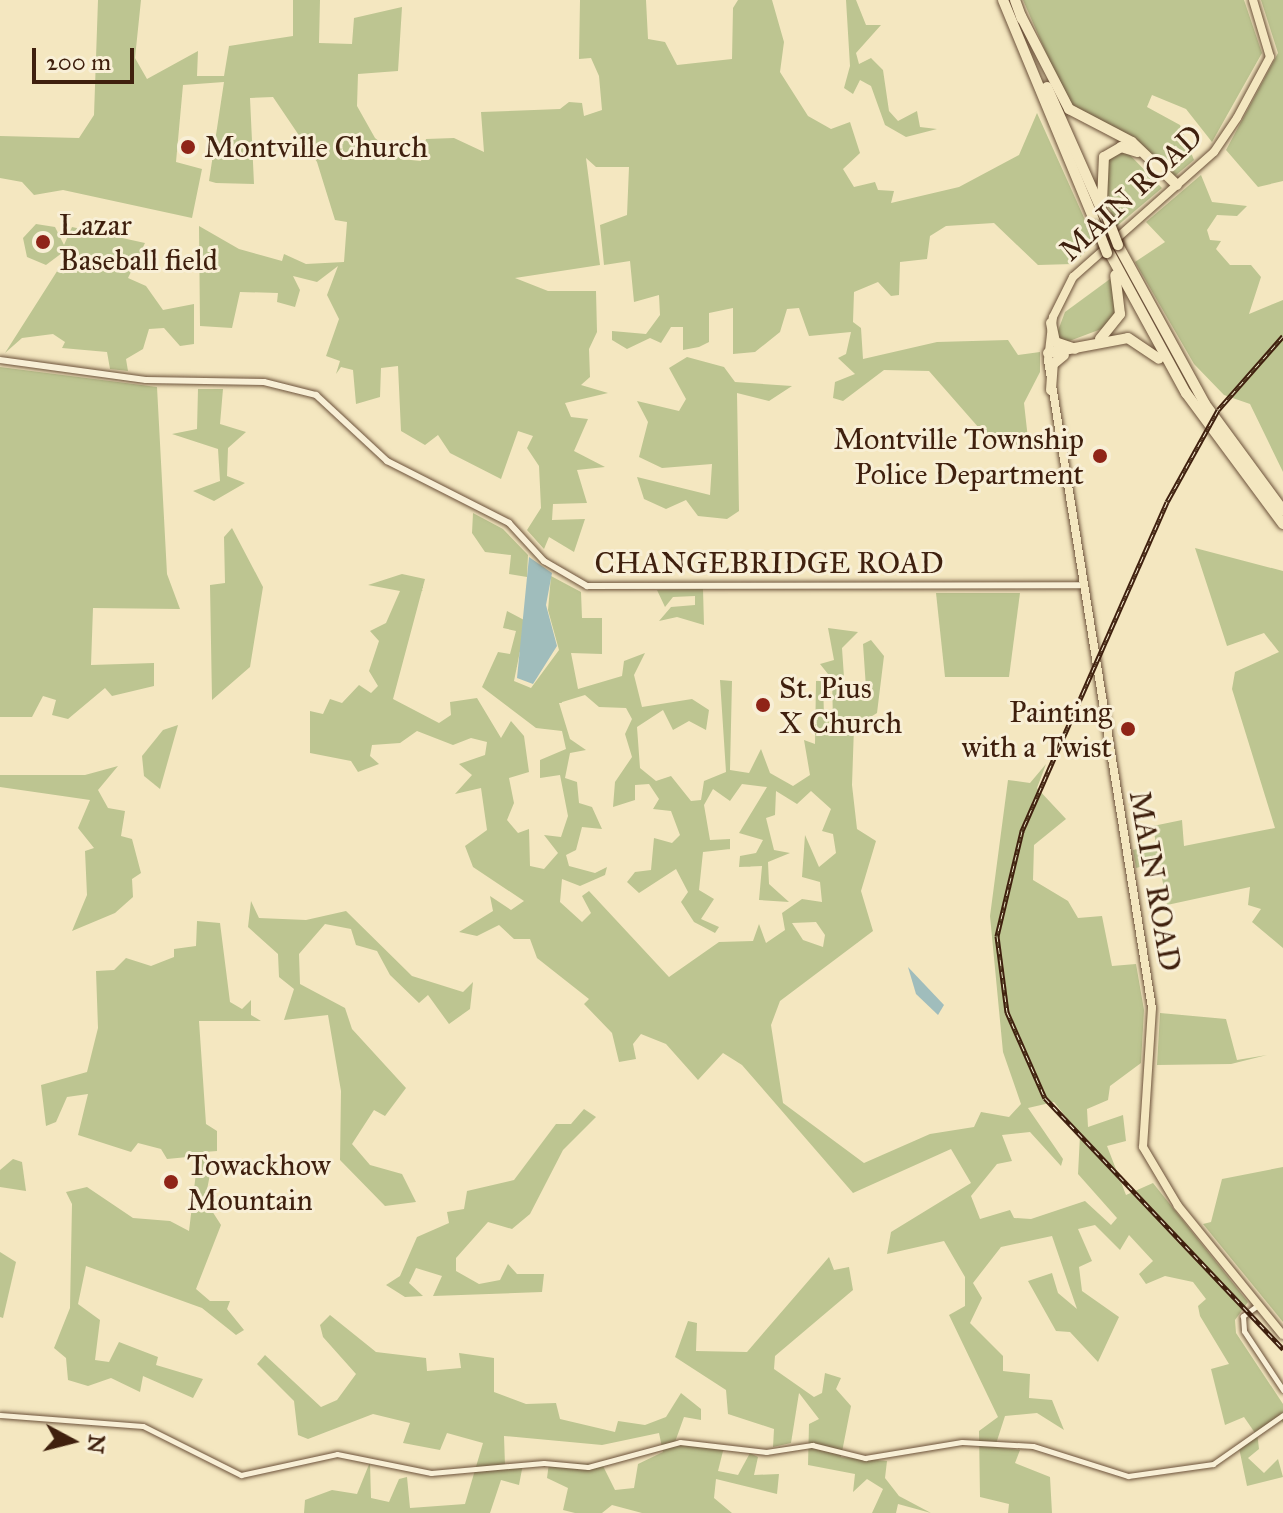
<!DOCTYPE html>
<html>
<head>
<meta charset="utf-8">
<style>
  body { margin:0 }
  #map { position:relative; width:1283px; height:1513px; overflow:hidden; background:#f4e7c0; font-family:"IM FELL Great Primer",serif }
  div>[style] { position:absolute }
  .green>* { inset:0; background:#bdc591 }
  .water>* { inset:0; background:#a0bdbc }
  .roads { filter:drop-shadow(0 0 2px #6c523a) drop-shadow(0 0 2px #6c523a) }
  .tertiary>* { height:5px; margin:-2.5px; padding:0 2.5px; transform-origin:2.5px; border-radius:2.5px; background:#f8efd6 }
  .secondary>* { height:6px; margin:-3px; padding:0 3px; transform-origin:3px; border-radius:3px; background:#f8efd6 }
  .primary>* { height:8px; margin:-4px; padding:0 4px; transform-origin:4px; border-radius:4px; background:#f4e7c0 }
  .motorway>* { height:10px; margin:-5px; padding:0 5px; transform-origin:5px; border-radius:5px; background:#f4e7c0 }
  .rail>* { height:5px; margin-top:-2.5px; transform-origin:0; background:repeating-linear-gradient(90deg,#f8efd6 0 6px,#3f200e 0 12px); box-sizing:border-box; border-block:2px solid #3f200e }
  .bridges { filter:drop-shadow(0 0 2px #3f200e) drop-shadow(0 0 2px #3f200e) }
  .motorway-bridge>* { height:10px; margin:-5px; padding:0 5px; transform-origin:5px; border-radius:5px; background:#f4e7c0 }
  .dots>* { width:22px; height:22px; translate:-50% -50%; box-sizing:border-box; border:4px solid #f8efd6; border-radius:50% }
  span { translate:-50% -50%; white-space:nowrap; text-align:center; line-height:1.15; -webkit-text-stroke:6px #f8efd6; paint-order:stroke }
  .poi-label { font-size:30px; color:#3f200e }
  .left { translate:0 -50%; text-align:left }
  .right { translate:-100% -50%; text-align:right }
  .street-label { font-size:30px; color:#3f200e }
  .north { position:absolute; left:32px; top:1401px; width:80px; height:80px; -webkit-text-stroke:6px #f8efd6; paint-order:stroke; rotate:97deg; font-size:22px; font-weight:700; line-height:32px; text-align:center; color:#3f200e }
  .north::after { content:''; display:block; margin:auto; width:28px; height:36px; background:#3f200e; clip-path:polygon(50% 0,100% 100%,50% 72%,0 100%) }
  .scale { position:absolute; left:32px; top:48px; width:102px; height:36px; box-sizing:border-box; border:4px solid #3f200e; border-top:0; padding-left:10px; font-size:24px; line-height:28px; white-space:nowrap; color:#3f200e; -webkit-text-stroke:6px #f8efd6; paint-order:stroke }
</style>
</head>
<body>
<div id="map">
  <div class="green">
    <div style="clip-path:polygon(98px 0,141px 0,135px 58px,147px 79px,198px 51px,197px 76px,224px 76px,229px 46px,293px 36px,293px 0,320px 0,319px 43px,352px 44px,354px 18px,402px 7px,398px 71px,358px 74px,357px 106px,375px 138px,401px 159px,421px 161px,426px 139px,454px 138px,484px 152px,481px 112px,560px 109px,569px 102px,582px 103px,584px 116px,602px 110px,599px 76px,591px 58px,579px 59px,580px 0,646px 0,648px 39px,665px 42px,677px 65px,732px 59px,733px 8px,738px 0,772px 0,784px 42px,780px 72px,808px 116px,831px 129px,850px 122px,860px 153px,843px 169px,854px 187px,875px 182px,878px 190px,894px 191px,891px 203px,959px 187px,1019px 155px,1037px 113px,1095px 242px,1073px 264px,1038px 265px,994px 223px,946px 226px,930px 236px,927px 259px,900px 262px,899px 295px,891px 296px,878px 282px,854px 292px,853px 322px,861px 328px,863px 359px,937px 342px,1008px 340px,1018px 355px,1040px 352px,1040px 372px,1024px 403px,1029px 448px,986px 436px,929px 371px,884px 370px,843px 401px,833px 398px,835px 382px,855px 374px,838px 358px,846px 354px,851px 332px,809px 336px,799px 308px,787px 309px,780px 332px,755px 352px,733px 354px,733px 308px,709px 313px,709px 342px,699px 347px,683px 350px,683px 327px,671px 327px,661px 343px,650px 338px,627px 349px,612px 340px,612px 331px,646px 334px,660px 315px,659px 295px,634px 302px,630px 261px,604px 265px,600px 225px,627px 215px,629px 167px,596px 167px,586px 158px,600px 265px,515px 278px,548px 291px,596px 291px,597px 332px,589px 349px,590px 377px,581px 385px,608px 393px,565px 403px,571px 417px,588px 419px,574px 451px,605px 467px,577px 470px,587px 503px,553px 504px,552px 520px,585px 519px,574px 552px,549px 537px,544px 549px,527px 530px,541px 508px,539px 466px,527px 448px,533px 436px,518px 431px,501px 479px,450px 453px,438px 435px,425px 445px,401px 431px,398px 366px,381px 368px,380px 397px,356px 404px,353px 370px,341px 367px,336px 374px,340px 361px,326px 356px,339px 319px,327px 295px,338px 266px,317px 282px,293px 276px,300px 290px,295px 307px,277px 302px,278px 293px,240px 292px,232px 328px,200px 326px,199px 226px,239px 249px,282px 261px,284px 254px,306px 264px,344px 262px,347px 222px,335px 220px,317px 162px,273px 97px,250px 98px,254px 184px,216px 183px,209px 181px,224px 82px,183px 85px,176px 162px,202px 169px,192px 218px,63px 190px,34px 195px,22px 182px,0 178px,0 136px,79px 138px,94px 115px)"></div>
    <div style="clip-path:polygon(846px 0,856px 0,866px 25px,881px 25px,856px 53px,859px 64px,871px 58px,883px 70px,889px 111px,898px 121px,917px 111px,920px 127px,937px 129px,906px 137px,885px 125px,871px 86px,860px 80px,853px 94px,844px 88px,850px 66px)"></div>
    <div style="clip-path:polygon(1023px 0,1244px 0,1262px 53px,1212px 142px,1186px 109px,1152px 95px,1147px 107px,1180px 125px,1194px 160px,1175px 176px,1139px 143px,1068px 103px)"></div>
    <div style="clip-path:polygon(1261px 0,1283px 0,1283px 181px,1258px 187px,1226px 150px,1278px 53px)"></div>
    <div style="clip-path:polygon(1126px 151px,1162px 188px,1117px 226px,1103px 195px,1108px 157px)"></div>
    <div style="clip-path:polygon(1201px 175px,1212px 202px,1247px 206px,1237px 216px,1217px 215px,1207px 230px,1210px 240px,1221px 241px,1216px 249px,1230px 265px,1251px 265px,1261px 277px,1249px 314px,1283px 300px,1283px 472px,1250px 404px,1224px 395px,1194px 364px,1135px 262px,1165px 242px,1146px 222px)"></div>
    <div style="clip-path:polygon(36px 224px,55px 227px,64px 245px,72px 227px,145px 243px,128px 278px,146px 286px,163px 310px,194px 304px,194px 344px,180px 346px,164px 328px,149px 329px,143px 349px,126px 359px,128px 371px,110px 369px,107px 352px,62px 348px,65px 342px,53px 334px,22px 338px,5px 353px,61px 265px,62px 253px,46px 265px,27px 257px,23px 238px)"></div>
    <div style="clip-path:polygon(1110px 279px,1119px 303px,1112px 325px,1064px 343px,1056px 336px,1065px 312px)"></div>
    <div style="clip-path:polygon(687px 357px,724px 367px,735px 382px,792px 386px,769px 401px,737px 393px,739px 511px,727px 519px,698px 516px,686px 500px,666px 509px,644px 499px,637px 477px,710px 495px,712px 464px,662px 468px,639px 457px,648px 422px,637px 401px,679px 411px,686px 399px,669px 368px)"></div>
    <div style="clip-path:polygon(0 367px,157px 387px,167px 574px,180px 609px,93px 608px,91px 665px,154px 663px,154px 686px,112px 696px,105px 688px,68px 719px,52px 715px,56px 700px,43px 696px,32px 717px,0 717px)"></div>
    <div style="clip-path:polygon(198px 389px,223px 389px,220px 424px,246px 432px,228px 448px,227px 476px,245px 483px,214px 501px,193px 491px,220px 481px,218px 449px,172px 434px,197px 429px)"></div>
    <div style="clip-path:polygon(473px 513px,503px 529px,528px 555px,527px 577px,509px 574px,511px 555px,485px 552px,472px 533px)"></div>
    <div style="clip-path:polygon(232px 528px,263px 587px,250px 667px,212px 700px,210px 585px,225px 583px,224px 537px)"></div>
    <div style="clip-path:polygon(1195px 548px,1283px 571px,1283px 948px,1252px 922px,1261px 909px,1248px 905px,1250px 887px,1167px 905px,1159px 862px,1136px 868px,1133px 850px,1156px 844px,1153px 826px,1182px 820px,1184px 846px,1275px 828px,1232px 689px,1235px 672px,1279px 652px,1264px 633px,1227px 646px)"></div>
    <div style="clip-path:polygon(evenodd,402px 574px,425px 579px,393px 699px,439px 723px,451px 715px,450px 702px,477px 698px,501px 738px,511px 721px,524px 736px,529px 772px,509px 778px,514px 803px,507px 820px,518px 833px,529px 829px,530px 866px,544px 869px,558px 853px,544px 835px,561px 837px,568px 816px,560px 775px,540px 778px,540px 760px,566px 749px,562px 731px,536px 728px,482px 687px,498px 652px,510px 654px,516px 631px,503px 628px,507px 611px,526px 621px,514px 681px,531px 688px,559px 650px,548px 610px,551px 576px,581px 592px,582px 618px,602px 618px,602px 654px,571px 653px,578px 689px,622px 676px,624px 661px,645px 653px,634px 675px,642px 707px,692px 699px,709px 710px,706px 730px,689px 721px,673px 730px,663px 710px,637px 727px,640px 768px,656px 781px,671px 776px,691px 801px,701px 800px,704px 781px,726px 772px,720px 680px,732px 681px,730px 770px,749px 773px,761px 749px,770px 773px,793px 786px,810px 775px,804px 740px,815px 744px,816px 681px,823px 681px,824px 716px,833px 721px,832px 679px,820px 664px,834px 660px,828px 628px,858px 632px,842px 648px,845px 692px,866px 688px,863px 644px,871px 640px,884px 656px,877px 713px,854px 727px,852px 785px,857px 829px,876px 841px,861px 891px,873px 931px,780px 1001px,771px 1025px,783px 1103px,864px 1163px,930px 1134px,974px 1127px,981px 1112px,1009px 1117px,1021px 1104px,1003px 1052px,990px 916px,1008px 780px,1030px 783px,1046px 764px,1037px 788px,1066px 819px,1034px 845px,1033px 880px,1068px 901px,1078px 918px,1102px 916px,1112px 966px,1136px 964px,1144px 1010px,1141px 1063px,1110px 1086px,1108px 1100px,1087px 1109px,1088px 1127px,1123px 1115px,1126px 1141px,1107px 1146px,1126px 1195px,1153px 1183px,1248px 1302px,1235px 1320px,1236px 1333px,1283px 1404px,1283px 1423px,1279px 1417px,1257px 1432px,1259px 1449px,1248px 1458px,1264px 1473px,1278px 1459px,1283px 1477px,1247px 1486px,1239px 1448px,1255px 1433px,1244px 1417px,1225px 1425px,1211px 1369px,1229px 1364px,1200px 1316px,1198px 1306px,1206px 1299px,1193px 1282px,1165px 1276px,1146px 1284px,1139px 1274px,1153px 1261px,1129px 1235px,1120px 1250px,1095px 1225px,1078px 1229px,1092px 1261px,1079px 1267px,1082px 1291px,1119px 1317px,1098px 1362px,1070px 1332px,1056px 1331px,1028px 1281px,1052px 1273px,1058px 1293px,1077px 1309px,1052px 1236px,1001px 1247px,973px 1283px,982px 1298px,970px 1323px,1003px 1356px,1003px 1371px,1030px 1374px,1029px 1398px,1052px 1400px,1064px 1430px,1037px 1413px,1005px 1416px,995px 1447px,1020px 1450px,1015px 1463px,1050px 1477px,1052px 1513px,1008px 1513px,1009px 1504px,980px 1497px,979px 1431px,998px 1417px,949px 1315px,965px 1306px,965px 1277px,944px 1241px,887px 1254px,891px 1232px,971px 1183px,951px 1149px,853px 1193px,742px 1065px,723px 1053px,698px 1080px,666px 1044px,641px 1034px,633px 1044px,636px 1059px,619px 1062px,612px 1033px,584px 1004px,589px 999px,537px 958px,530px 939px,514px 939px,499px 925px,477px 936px,459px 932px,493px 911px,490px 896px,511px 910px,524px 901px,473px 867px,465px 846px,487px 830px,481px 788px,455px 794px,472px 775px,459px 764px,485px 755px,487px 742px,471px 738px,453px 745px,417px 731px,400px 743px,372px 745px,370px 756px,379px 764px,358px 772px,351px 761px,310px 753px,310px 711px,323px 714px,330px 699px,342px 703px,359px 685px,371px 693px,378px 686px,369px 671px,379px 641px,370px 631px,386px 623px,400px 591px,368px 585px,402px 574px,585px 695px,599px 707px,626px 708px,632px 719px,625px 734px,632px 757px,615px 782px,613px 807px,635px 800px,635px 785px,649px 784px,659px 799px,653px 809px,671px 811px,680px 835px,672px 843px,654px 838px,651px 870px,635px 872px,627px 882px,639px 893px,676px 869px,688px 892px,681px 902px,694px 922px,715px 933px,719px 927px,701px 919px,714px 899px,699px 890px,703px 852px,730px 849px,730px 839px,710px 840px,704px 805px,713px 789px,730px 801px,742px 784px,767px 787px,739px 833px,763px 840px,756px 853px,740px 856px,739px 867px,762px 866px,759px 900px,789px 902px,769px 884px,768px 862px,790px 853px,774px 850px,766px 818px,775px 815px,776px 791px,797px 804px,811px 791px,831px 809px,822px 831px,833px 834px,836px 853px,819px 867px,805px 835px,802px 877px,820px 882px,822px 902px,802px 899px,782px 913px,785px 930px,766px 943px,759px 924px,753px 941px,719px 942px,669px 977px,589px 891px,582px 896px,591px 913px,582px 922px,560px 902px,562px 879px,580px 886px,605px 875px,607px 867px,595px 873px,569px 866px,566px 855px,576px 850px,582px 827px,602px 829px,592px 807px,579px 803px,577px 782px,565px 778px,570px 753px,586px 750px,570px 739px,559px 703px,585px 695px,402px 574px,816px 922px,825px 935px,823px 947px,803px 940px,792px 923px,816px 922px,402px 574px,1054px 1102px,1080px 1135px,1078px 1174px,1117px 1218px,1111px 1225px,1085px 1201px,1031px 1219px,1014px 1218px,1010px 1210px,980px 1219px,971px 1196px,997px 1164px,1012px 1161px,1002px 1135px,1030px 1132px,1061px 1166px,1063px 1159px,1028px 1108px,1054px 1102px)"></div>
    <div style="clip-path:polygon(703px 589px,704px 625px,677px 617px,659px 621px,671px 607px,695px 605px,695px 596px,673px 597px,665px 607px,657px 590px)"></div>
    <div style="clip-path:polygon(936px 593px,1020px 593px,1009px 677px,945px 677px)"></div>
    <div style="clip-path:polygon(178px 725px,160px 789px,144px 776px,142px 756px,163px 730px)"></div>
    <div style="clip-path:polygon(118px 766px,98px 790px,108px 808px,125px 811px,121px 836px,132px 839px,141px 873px,132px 879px,133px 897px,115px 913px,72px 931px,87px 895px,85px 851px,94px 848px,78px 828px,90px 800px,0 787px,0 775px,85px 775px)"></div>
    <div style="clip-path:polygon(251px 901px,259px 918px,306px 920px,346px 911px,412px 976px,463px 992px,473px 982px,470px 1009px,449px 1024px,428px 995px,419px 1003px,390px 975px,377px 951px,356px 945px,351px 929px,325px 924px,299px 954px,300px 984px,345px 1008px,352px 1029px,406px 1088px,385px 1116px,374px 1110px,352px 1144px,370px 1165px,402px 1174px,416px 1202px,385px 1206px,340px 1160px,341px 1091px,328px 1015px,284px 1020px,294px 989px,279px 977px,278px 954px,248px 927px)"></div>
    <div style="clip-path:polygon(197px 921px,220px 923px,230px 1002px,242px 1009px,251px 1000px,251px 1015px,261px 1021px,199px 1021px,206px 1124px,217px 1131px,217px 1151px,204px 1152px,212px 1164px,205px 1200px,221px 1225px,196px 1289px,210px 1301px,230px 1301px,227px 1309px,244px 1330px,236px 1335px,202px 1308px,86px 1266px,78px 1304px,100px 1320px,95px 1360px,109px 1362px,119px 1342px,158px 1357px,156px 1365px,203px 1379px,193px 1398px,143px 1376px,140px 1392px,111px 1378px,88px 1386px,68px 1380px,66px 1358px,54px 1348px,70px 1308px,72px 1204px,66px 1192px,87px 1187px,133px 1218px,170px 1221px,189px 1231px,198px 1156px,167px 1159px,161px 1149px,138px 1143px,131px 1152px,78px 1135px,88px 1094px,67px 1097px,56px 1122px,46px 1126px,41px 1085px,87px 1072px,98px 1028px,96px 971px,114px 970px,126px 958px,151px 966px,174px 957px,174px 949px,196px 946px)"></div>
    <div style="clip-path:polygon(1160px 1013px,1226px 1019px,1237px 1060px,1267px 1055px,1231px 1064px,1157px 1065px)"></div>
    <div style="clip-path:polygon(584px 1109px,596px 1117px,563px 1150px,530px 1214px,512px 1229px,488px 1222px,456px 1258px,456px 1271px,479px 1284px,500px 1280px,508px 1264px,517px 1274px,544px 1274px,542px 1292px,433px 1296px,442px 1276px,416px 1268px,409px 1283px,423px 1296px,405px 1297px,386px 1285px,400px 1276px,417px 1237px,449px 1223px,447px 1212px,464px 1209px,467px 1191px,514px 1180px,556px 1124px,571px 1124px)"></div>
    <div style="clip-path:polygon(13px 1159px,22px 1162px,26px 1191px,0 1187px,0 1170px)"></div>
    <div style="clip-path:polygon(1283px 1167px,1283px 1322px,1203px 1224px,1211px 1222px,1222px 1179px)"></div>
    <div style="clip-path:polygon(0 1252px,16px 1262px,3px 1318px,0 1317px)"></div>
    <div style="clip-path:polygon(829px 1257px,834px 1270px,849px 1267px,853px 1290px,775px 1356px,774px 1369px,814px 1397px,822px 1393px,825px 1373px,841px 1378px,836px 1389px,851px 1406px,841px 1457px,887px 1461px,885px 1478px,899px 1496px,931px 1513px,898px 1504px,896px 1513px,872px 1513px,883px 1489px,867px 1479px,853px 1492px,855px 1474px,808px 1465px,809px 1424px,819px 1419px,799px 1393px,791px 1443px,773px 1447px,774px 1429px,728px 1414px,726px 1390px,675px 1357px,688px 1321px,697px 1323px,696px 1351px,747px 1352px)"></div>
    <div style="clip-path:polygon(330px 1315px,376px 1352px,426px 1358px,427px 1371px,461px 1368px,459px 1353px,494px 1358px,494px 1392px,526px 1404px,556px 1403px,560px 1419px,615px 1432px,618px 1421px,645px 1425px,666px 1417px,681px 1393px,701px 1409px,701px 1420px,684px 1417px,675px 1442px,724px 1447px,718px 1471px,738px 1475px,750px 1453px,758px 1457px,754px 1475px,779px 1474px,777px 1494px,716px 1479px,714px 1498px,732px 1513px,642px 1513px,612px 1505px,602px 1513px,575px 1513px,563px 1510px,568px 1488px,547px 1478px,549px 1463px,602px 1464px,615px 1490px,634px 1488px,638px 1464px,663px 1452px,659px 1433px,602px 1445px,504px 1436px,505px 1465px,523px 1464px,519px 1485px,501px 1480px,490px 1513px,304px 1513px,305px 1500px,332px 1490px,357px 1494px,370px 1462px,371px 1498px,389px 1502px,399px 1479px,407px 1477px,410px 1508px,465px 1504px,483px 1443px,447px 1433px,440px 1450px,403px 1443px,410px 1423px,373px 1414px,308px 1439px,298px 1435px,294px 1401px,257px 1364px,265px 1355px,321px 1407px,337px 1400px,356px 1374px,323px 1337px,320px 1325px)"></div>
  </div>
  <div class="water">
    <div style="clip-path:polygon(529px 557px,552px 573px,546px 605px,557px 646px,533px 684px,517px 678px)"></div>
    <div style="clip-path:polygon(908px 967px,944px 1005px,938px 1015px,916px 994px)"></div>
  </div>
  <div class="roads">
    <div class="tertiary">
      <div style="left:1258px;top:1305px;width:19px;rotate:144deg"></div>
      <div style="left:1243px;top:1316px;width:15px;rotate:86deg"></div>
      <div style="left:1244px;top:1331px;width:71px;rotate:56.5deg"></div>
      <div style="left:0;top:1415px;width:143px;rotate:4.4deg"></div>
      <div style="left:143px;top:1426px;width:110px;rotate:26.6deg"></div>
      <div style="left:241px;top:1475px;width:98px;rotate:-12.3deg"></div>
      <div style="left:337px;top:1454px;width:96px;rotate:11.4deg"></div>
      <div style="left:431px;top:1473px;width:113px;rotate:-5.1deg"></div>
      <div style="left:544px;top:1463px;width:44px;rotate:5.2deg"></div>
      <div style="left:588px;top:1467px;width:95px;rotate:-15.2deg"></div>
      <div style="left:680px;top:1442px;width:87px;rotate:6.6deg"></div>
      <div style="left:766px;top:1452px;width:47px;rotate:-8.7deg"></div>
      <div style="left:812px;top:1445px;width:55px;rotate:13.8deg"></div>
      <div style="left:865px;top:1458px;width:98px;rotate:-9.4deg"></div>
      <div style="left:962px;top:1442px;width:71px;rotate:3.2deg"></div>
      <div style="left:1033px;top:1446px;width:100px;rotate:17.5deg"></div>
      <div style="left:1128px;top:1476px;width:86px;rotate:-8deg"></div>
      <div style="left:1213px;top:1464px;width:85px;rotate:-35deg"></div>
    </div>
    <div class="secondary">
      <div style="left:0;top:360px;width:147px;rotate:7.8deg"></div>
      <div style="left:146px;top:380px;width:118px;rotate:1deg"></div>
      <div style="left:264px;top:382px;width:54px;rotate:14deg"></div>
      <div style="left:316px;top:395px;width:97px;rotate:42.9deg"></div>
      <div style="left:387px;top:461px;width:137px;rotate:26.9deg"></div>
      <div style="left:509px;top:523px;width:52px;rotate:47.4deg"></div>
      <div style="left:544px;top:561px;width:50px;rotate:30.2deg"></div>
      <div style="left:587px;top:586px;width:493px;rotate:-0.1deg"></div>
    </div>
    <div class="primary">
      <div style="left:1253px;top:0;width:59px;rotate:73.4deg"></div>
      <div style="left:1270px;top:57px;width:69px;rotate:118.4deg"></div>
      <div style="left:1237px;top:118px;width:41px;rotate:124.1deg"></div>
      <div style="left:1214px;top:152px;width:188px;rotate:138.4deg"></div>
      <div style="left:1073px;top:277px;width:45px;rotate:116.6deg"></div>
      <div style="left:1053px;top:317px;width:43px;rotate:96.6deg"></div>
      <div style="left:1048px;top:360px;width:656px;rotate:80.88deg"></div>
      <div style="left:1152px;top:1008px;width:139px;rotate:93.7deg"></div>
      <div style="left:1143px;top:1147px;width:69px;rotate:59.3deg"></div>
      <div style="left:1178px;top:1206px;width:166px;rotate:50.9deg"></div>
    </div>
    <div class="motorway">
      <div style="left:1003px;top:0;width:246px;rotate:67.5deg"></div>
      <div style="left:1015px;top:0;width:20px;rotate:70deg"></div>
      <div style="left:1021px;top:16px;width:105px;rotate:62.7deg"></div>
      <div style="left:1069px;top:109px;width:71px;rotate:27.6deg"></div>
      <div style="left:1132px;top:142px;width:62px;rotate:43.7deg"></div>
      <div style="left:1047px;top:87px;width:145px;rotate:66.1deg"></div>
      <div style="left:1102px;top:202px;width:45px;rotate:-87.5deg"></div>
      <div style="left:1104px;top:157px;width:20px;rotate:-30deg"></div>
      <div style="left:1121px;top:147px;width:17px;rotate:17deg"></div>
      <div style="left:1118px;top:245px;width:181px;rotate:61.3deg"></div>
      <div style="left:1205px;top:404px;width:132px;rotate:53.7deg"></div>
      <div style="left:1109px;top:252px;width:161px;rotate:61.4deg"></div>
      <div style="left:1186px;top:393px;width:163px;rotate:53.5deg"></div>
      <div style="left:1051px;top:323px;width:19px;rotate:78deg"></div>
      <div style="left:1055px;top:342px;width:21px;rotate:19deg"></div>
      <div style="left:1100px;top:339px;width:32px;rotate:-51deg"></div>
      <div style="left:1120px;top:314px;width:39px;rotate:-97deg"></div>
      <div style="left:1048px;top:353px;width:81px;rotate:-10.6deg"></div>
      <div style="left:1128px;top:338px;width:37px;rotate:34deg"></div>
      <div style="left:1051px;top:390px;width:26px;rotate:-86deg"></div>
      <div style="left:1053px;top:364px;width:14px;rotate:-39deg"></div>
    </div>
  </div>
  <div class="rail">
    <div style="left:1283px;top:336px;width:98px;rotate:131.3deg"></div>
    <div style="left:1218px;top:410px;width:105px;rotate:119deg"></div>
    <div style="left:1167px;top:502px;width:360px;rotate:113.8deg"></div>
    <div style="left:1022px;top:831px;width:108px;rotate:103.4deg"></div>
    <div style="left:997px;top:936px;width:77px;rotate:82.5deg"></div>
    <div style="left:1007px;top:1012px;width:94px;rotate:66.2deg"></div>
    <div style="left:1045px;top:1098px;width:346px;rotate:46.5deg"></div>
  </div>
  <div class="bridges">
    <div class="motorway-bridge">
      <div style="left:1108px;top:219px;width:28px;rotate:69deg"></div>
      <div style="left:1097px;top:227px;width:28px;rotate:69deg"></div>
    </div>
  </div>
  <div class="dots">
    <div style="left:188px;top:147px;background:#8f2418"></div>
    <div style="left:43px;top:242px;background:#8f2418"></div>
    <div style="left:1100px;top:456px;background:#8f2418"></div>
    <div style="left:763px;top:705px;background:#8f2418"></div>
    <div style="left:1128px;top:729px;background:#8f2418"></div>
    <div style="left:171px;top:1182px;background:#8f2418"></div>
  </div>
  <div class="poi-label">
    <span class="left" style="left:204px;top:147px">Montville Church</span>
    <span class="left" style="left:59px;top:242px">Lazar<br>Baseball field</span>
    <span class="right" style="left:1084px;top:456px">Montville Township<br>Police Department</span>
    <span class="left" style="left:779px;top:705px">St. Pius<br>X Church</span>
    <span class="right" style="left:1112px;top:729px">Painting<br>with a Twist</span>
    <span class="left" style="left:187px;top:1182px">Towackhow<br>Mountain</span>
  </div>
  <div class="street-label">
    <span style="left:1131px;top:193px;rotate:-43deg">MAIN ROAD</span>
    <span style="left:769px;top:563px">CHANGEBRIDGE ROAD</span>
    <span style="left:1155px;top:881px;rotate:80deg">MAIN ROAD</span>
  </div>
  <div class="north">N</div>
  <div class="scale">200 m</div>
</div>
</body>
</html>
